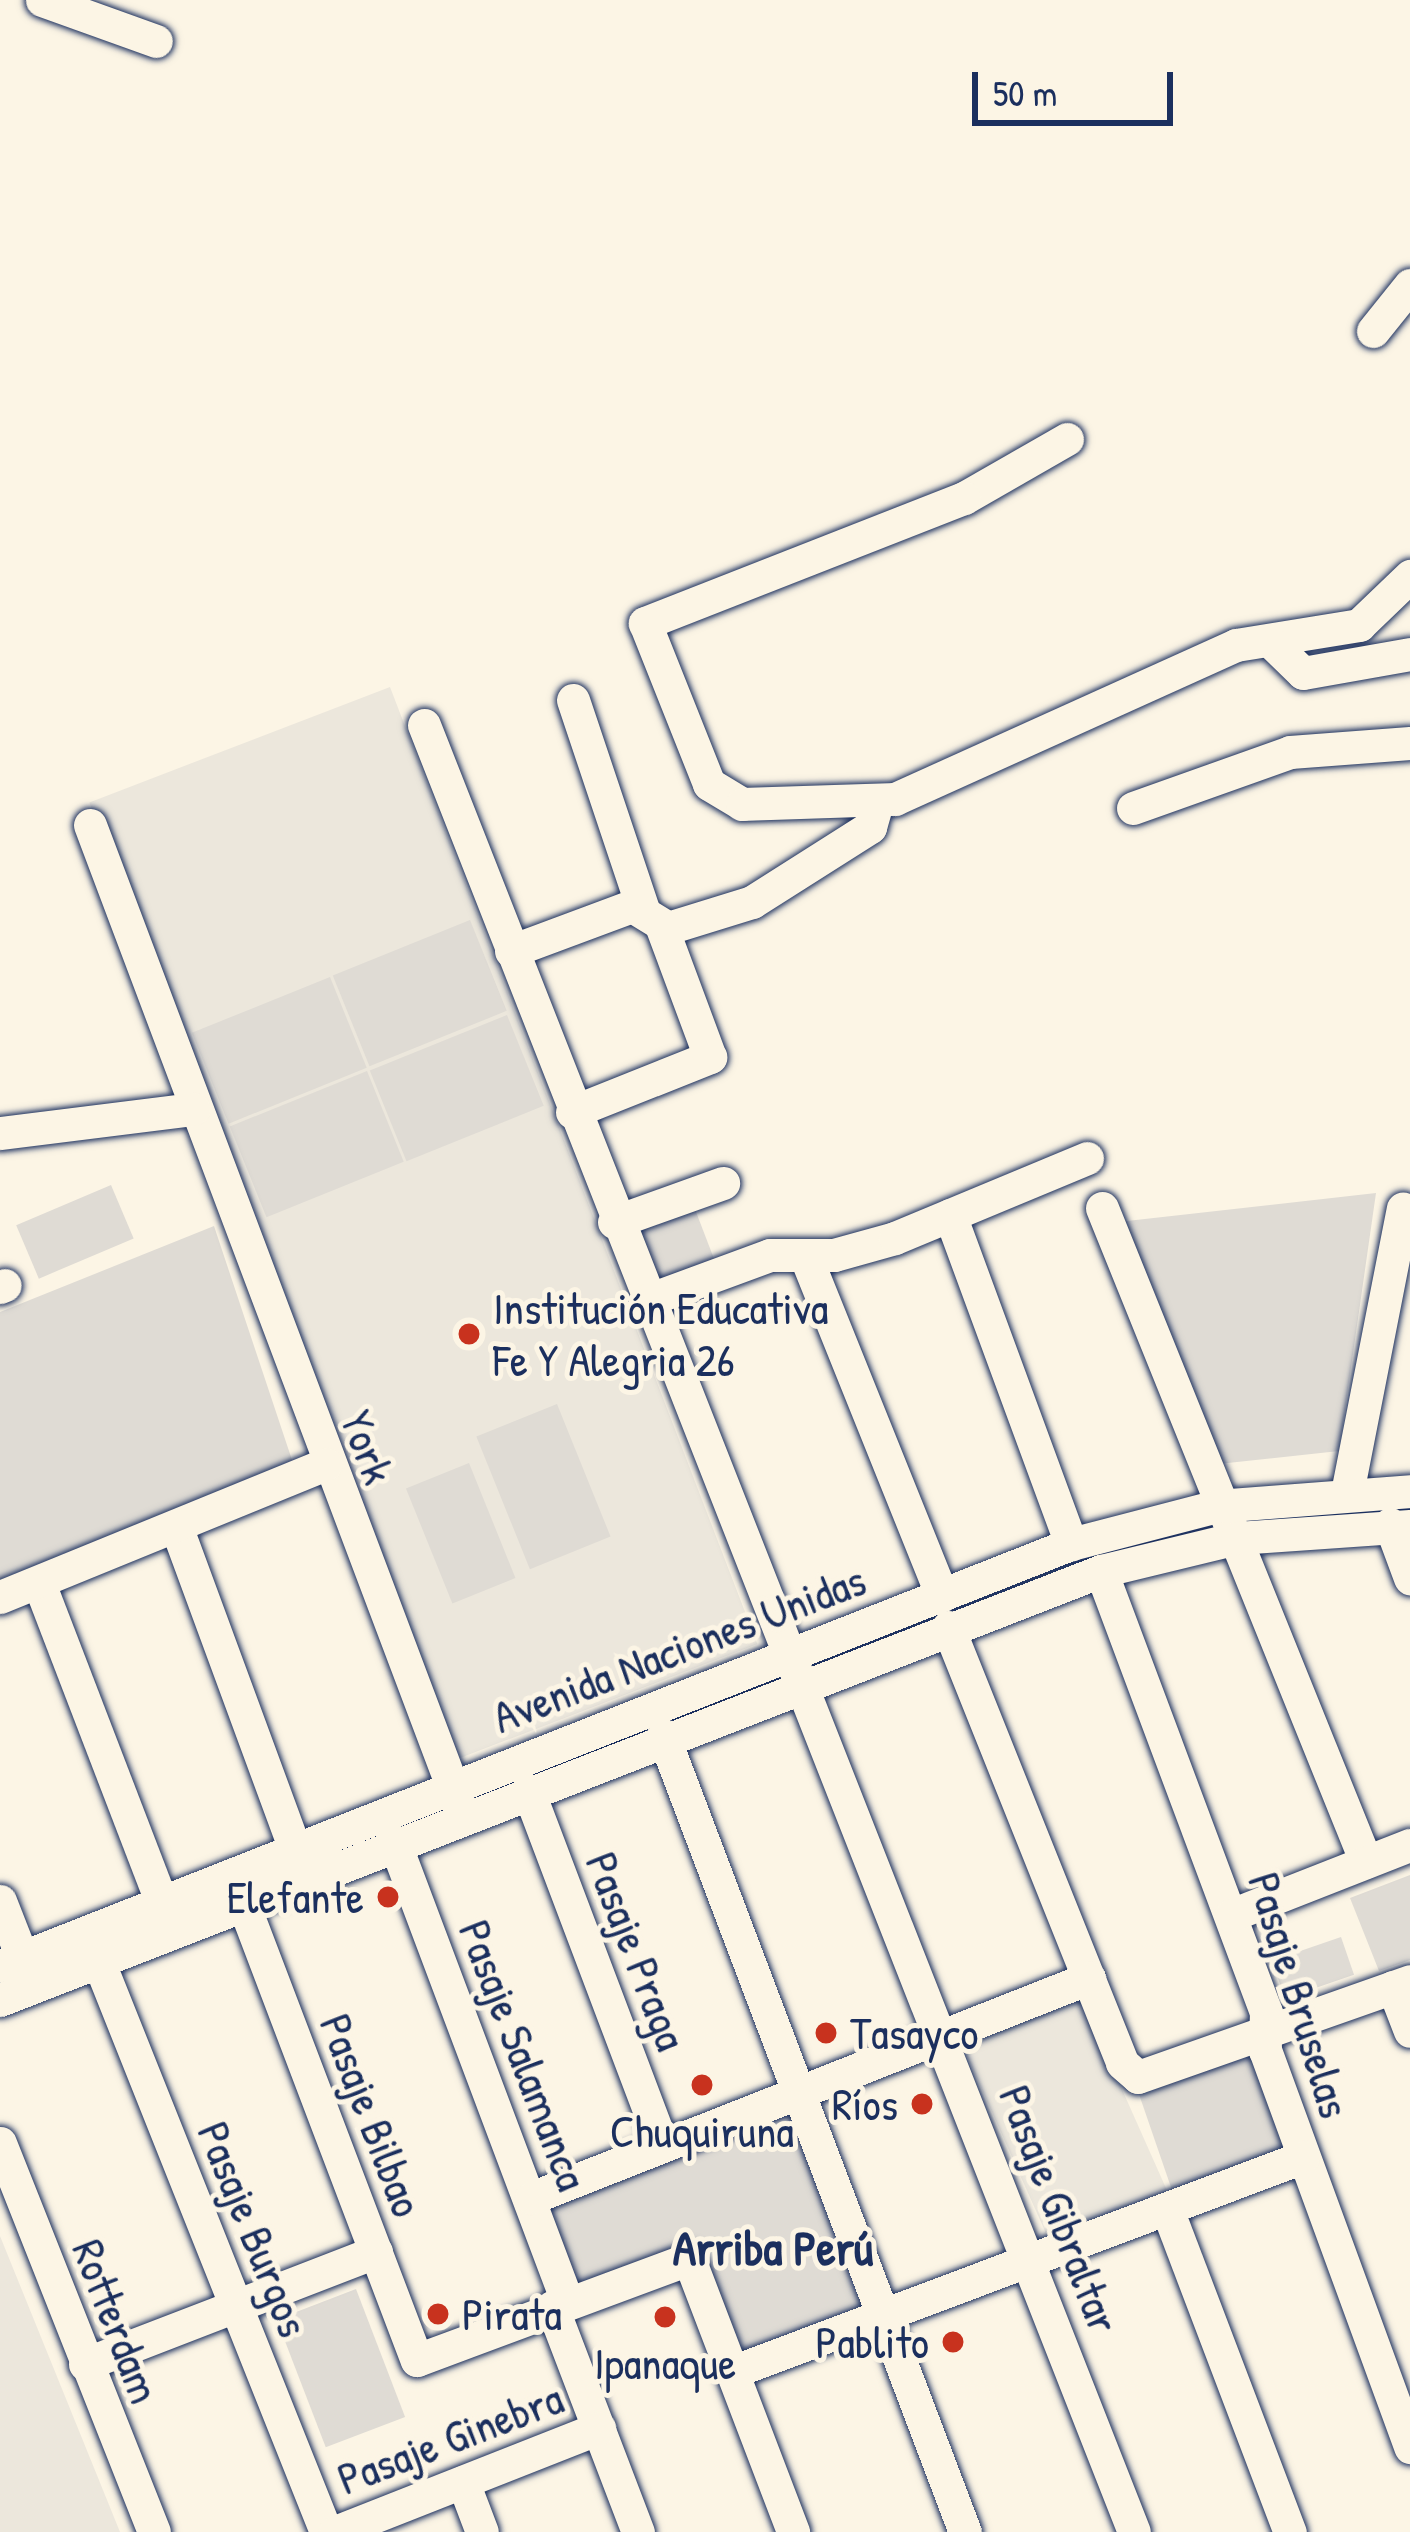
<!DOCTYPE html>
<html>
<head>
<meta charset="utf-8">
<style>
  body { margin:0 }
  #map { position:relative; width:1410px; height:2532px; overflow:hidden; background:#fcf5e5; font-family:"Patrick Hand",sans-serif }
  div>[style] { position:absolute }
  .built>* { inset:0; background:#ece7dc; transform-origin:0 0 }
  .green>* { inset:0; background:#dfdbd4; transform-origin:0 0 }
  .roads { filter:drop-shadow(0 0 3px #1b2f5e) drop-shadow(0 0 3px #1b2f5e) }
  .minor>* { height:33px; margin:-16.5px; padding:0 16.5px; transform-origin:16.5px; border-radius:16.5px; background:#fcf5e5 }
  .dots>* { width:33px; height:33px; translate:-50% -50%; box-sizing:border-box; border:6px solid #fcf5e5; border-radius:50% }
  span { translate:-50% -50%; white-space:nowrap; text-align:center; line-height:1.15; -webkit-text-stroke:10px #fcf5e5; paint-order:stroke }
  .poi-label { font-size:45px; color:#1b2f5e }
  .left { translate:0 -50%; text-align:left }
  .right { translate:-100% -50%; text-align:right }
  .street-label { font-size:45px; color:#1b2f5e }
  .neighbourhood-label { font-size:48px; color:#1b2f5e; font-weight:700 }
  .scale { position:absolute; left:972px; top:72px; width:201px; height:54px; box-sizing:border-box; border:6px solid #1b2f5e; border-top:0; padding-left:15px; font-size:36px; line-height:42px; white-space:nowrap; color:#1b2f5e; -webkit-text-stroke:9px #fcf5e5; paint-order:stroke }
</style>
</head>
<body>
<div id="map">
  <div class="built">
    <div style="left:390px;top:687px;width:1025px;height:322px;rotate:69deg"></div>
    <div style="left:1080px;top:1995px;width:220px;height:128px;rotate:66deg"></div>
    <div style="clip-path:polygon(0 2236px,120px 2532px,0 2532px)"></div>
  </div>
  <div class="green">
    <div style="left:470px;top:920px;width:98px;height:148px;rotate:68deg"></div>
    <div style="left:330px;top:977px;width:98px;height:149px;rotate:68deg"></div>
    <div style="left:507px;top:1015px;width:98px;height:148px;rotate:68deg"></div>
    <div style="left:367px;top:1071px;width:98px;height:148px;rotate:68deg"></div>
    <div style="left:111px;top:1185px;width:58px;height:103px;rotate:67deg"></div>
    <div style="clip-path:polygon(1376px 1193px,1339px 1451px,1209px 1465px,1118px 1222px)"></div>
    <div style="left:693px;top:1204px;width:69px;height:63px;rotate:69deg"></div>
    <div style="clip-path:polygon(214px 1226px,296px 1472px,0 1594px,0 1312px)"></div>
    <div style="left:557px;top:1404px;width:143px;height:87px;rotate:68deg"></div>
    <div style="left:469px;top:1463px;width:124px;height:68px;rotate:68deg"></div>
    <div style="clip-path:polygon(1410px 1875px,1410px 1960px,1379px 1971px,1350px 1898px)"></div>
    <div style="left:1341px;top:1937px;width:40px;height:73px;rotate:71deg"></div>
    <div style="left:1262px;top:2046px;width:111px;height:132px;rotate:71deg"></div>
    <div style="clip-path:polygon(790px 2097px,872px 2317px,735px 2367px,691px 2253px,570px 2295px,538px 2201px)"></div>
    <div style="left:356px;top:2289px;width:137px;height:85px;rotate:69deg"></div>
  </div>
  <div class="roads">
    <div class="minor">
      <div style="left:42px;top:0;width:121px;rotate:19.8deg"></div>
      <div style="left:1373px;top:331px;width:59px;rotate:-51.2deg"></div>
      <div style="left:1067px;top:439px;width:119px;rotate:150.2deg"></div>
      <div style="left:964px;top:498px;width:343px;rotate:158.6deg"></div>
      <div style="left:645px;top:623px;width:173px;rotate:68.3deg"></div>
      <div style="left:709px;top:784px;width:39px;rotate:31deg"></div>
      <div style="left:742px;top:804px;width:153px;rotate:-1.9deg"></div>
      <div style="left:895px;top:799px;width:374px;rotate:-24.3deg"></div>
      <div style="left:1236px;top:645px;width:125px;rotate:-9.2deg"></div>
      <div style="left:1359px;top:625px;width:71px;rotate:-43.9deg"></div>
      <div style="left:1274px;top:645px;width:40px;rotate:44deg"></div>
      <div style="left:1303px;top:673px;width:109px;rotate:-10.1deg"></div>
      <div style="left:573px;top:700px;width:220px;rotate:71.5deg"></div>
      <div style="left:424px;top:725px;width:1941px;rotate:68.55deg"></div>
      <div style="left:1133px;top:808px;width:167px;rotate:-19.6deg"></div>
      <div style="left:1290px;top:752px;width:120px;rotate:-4.3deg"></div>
      <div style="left:90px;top:825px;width:1044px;rotate:69.36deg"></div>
      <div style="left:511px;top:951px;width:129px;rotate:-20.4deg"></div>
      <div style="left:632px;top:906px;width:42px;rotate:31.4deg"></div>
      <div style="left:668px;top:928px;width:88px;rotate:-17.2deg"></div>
      <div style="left:752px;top:902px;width:140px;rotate:-32.4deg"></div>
      <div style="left:870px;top:827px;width:25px;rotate:-74deg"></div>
      <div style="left:572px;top:1112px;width:149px;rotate:-21.7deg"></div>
      <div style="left:710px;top:1057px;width:138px;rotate:-110.4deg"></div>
      <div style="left:0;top:1133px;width:195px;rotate:-7.1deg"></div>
      <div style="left:1102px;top:1208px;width:705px;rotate:68.02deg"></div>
      <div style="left:950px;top:1215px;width:351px;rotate:69.8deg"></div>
      <div style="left:614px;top:1222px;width:116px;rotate:-19.7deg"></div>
      <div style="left:805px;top:1255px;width:367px;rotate:68.1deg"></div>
      <div style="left:0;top:1287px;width:5px;rotate:-22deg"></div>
      <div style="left:645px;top:1301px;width:133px;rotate:-20.2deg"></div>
      <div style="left:770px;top:1255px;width:64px"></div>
      <div style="left:834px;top:1255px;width:63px;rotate:-15.6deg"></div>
      <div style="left:895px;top:1238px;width:208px;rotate:-22.6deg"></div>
      <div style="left:1347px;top:1493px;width:290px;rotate:-78.9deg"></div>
      <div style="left:1390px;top:1524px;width:58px;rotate:69.7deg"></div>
      <div style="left:176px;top:1526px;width:341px;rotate:69.8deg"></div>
      <div style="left:1101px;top:1571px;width:471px;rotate:69.5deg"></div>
      <div style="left:1266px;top:2012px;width:38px;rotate:92deg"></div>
      <div style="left:1265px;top:2050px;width:423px;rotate:69.9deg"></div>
      <div style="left:39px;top:1583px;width:340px;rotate:69deg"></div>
      <div style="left:0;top:1597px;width:352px;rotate:-22.2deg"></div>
      <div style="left:948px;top:1627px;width:469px;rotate:68.2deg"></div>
      <div style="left:1122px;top:2063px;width:21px;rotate:41deg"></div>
      <div style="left:1138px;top:2077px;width:288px;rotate:-19.4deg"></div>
      <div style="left:663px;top:1735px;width:852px;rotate:69.25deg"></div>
      <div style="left:528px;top:1790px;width:379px;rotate:69.3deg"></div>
      <div style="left:394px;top:1841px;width:492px;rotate:69.4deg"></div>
      <div style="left:0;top:1901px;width:60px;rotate:68.6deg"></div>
      <div style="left:243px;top:1903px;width:489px;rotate:69.2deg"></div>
      <div style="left:417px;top:2360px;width:290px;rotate:-20.4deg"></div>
      <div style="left:689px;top:2259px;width:292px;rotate:69.1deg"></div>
      <div style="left:1231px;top:1915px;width:192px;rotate:-21.4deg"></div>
      <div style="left:98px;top:1960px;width:616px;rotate:68.27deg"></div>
      <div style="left:0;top:1966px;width:1151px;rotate:-21.51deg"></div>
      <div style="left:1071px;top:1544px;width:151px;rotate:-14.6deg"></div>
      <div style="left:1217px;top:1506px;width:194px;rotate:-4.4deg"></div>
      <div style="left:1393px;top:1987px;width:47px;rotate:68.9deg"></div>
      <div style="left:0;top:2000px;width:1182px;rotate:-21.29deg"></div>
      <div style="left:1101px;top:1571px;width:140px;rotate:-13.6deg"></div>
      <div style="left:1237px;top:1538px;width:173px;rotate:-4deg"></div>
      <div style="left:0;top:2143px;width:418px;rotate:68.4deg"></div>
      <div style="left:531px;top:2198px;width:600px;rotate:-21.52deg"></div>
      <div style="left:1167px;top:2209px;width:346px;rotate:69.2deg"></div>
      <div style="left:552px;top:2307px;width:241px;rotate:69.1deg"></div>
      <div style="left:85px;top:2364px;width:312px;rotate:-21.1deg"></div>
      <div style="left:732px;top:2372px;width:610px;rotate:-20.63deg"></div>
      <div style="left:463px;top:2482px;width:53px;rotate:69.2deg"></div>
      <div style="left:335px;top:2532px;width:284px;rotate:-21.5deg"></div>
    </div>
  </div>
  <div class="dots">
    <div style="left:469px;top:1334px;background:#c8321e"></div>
    <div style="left:388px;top:1897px;background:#c8321e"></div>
    <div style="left:826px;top:2033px;background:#c8321e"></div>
    <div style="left:702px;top:2085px;background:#c8321e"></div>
    <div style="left:922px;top:2104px;background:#c8321e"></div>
    <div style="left:438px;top:2314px;background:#c8321e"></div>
    <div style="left:665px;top:2317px;background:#c8321e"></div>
    <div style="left:953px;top:2342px;background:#c8321e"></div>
  </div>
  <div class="poi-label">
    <span class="left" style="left:493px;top:1334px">Institución Educativa<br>Fe Y Alegria 26</span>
    <span class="right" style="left:364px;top:1897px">Elefante</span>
    <span class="left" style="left:850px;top:2033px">Tasayco</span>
    <span class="right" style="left:898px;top:2104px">Ríos</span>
    <span style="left:702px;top:2131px">Chuquiruna</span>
    <span class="left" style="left:462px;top:2314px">Pirata</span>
    <span class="right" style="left:929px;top:2342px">Pablito</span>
    <span style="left:665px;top:2363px">Ipanaque</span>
  </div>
  <div class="street-label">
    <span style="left:368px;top:1447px;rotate:69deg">York</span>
    <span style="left:679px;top:1648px;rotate:-21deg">Avenida Naciones Unidas</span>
    <span style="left:637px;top:1951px;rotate:69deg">Pasaje Praga</span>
    <span style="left:1300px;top:1995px;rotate:73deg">Pasaje Bruselas</span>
    <span style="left:524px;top:2055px;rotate:69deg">Pasaje Salamanca</span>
    <span style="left:372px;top:2115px;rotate:69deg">Pasaje Bilbao</span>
    <span style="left:1060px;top:2209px;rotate:69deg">Pasaje Gibraltar</span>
    <span style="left:254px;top:2229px;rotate:68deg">Pasaje Burgos</span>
    <span style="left:117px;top:2321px;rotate:69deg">Rotterdam</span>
    <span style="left:450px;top:2438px;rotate:-21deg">Pasaje Ginebra</span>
  </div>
  <div class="neighbourhood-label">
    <span style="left:773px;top:2248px">Arriba Perú</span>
  </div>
  <div class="scale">50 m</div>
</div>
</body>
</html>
